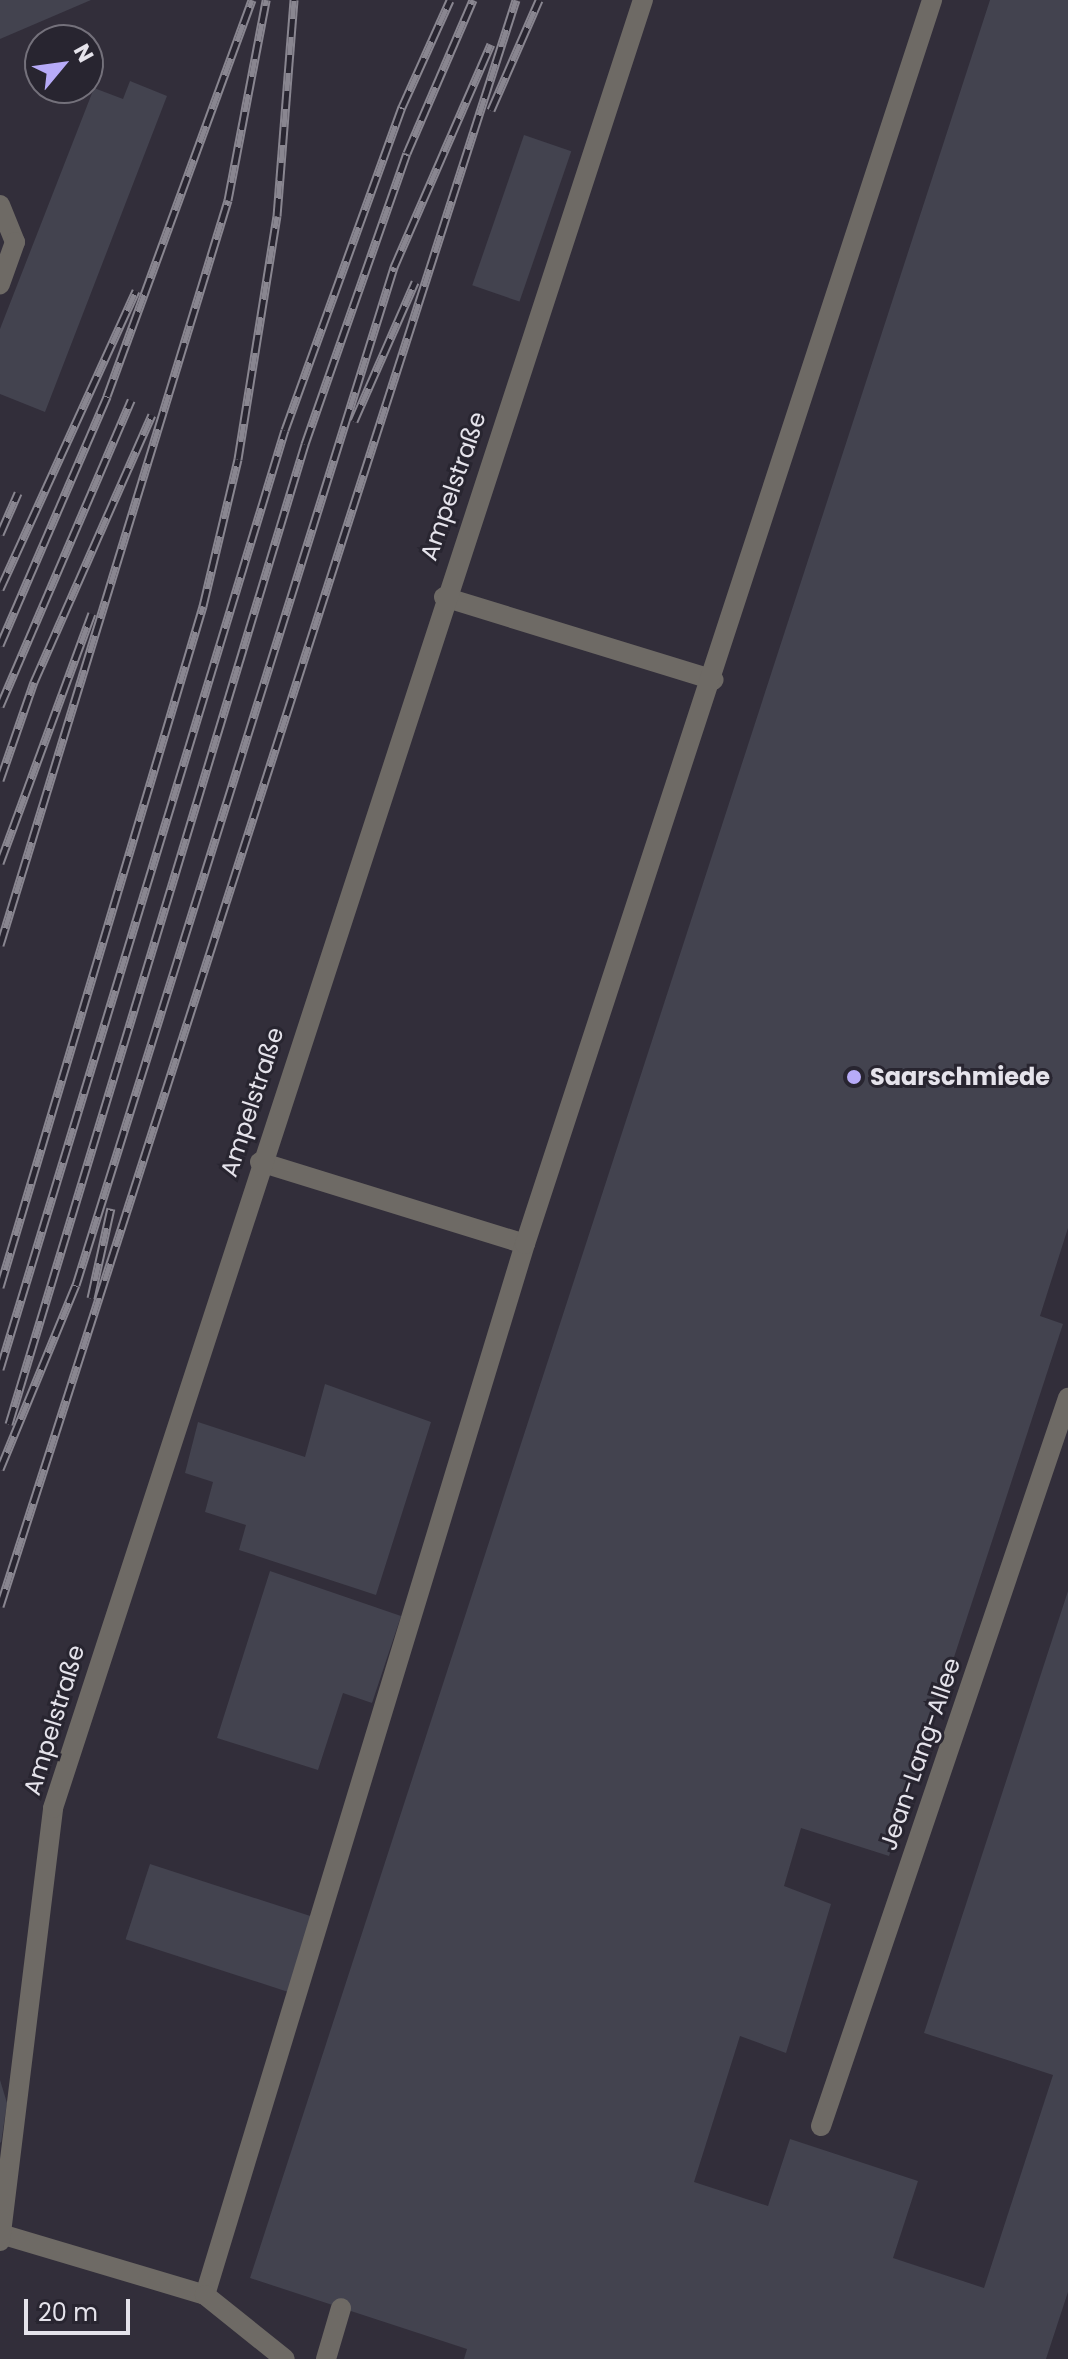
<!DOCTYPE html>
<html>
<head>
<meta charset="utf-8">
<style>
  body { margin:0 }
  #map { position:relative; width:1068px; height:2359px; overflow:hidden; background:#322e3a; font-family:Poppins,sans-serif }
  div>[style] { position:absolute }
  .building>* { inset:0; background:#43434f; transform-origin:0 0 }
  .lane>* { height:20px; margin:-10px; padding:0 10px; transform-origin:10px; border-radius:10px; background:#6e6a65 }
  .rail>* { height:9px; margin-top:-4.5px; transform-origin:0; background:repeating-linear-gradient(90deg,#282530 0 18px,#898690 0 36px); box-sizing:border-box; border-block:2px solid #898690 }
  .dots>* { width:22px; height:22px; translate:-50% -50%; box-sizing:border-box; border:4px solid #282530; border-radius:50% }
  span { translate:-50% -50%; white-space:nowrap; text-align:center; line-height:1.15; -webkit-text-stroke:6px #282530; paint-order:stroke }
  .street-label { font-size:24px; color:#e5e3eb }
  .poi-label { font-size:24px; color:#e5e3eb; font-weight:700 }
  .left { translate:0 -50%; text-align:left }
  .north { position:absolute; left:24px; top:24px; width:80px; height:80px; box-sizing:border-box; background:#282530; border:2px solid #74717b; border-radius:50%; rotate:61deg; font-size:22px; font-weight:700; line-height:32px; text-align:center; color:#e5e3eb }
  .north::after { content:''; display:block; margin:auto; width:28px; height:36px; background:#b7abf8; clip-path:polygon(50% 0,100% 100%,50% 72%,0 100%) }
  .scale { position:absolute; left:24px; top:2299px; width:106px; height:36px; box-sizing:border-box; border:4px solid #e5e3eb; border-top:0; padding-left:10px; font-size:24px; line-height:28px; white-space:nowrap; color:#e5e3eb; -webkit-text-stroke:6px #282530; paint-order:stroke }
</style>
</head>
<body>
<div id="map">
  <div class="building">
    <div style="clip-path:polygon(0 0,91px 0,0 39px)"></div>
    <div style="clip-path:polygon(990px 0,1068px 0,1068px 1228px,1040px 1316px,1063px 1324px,889px 1856px,801px 1828px,784px 1886px,831px 1904px,786px 2053px,740px 2036px,694px 2182px,768px 2206px,790px 2139px,918px 2181px,893px 2258px,984px 2288px,1053px 2075px,924px 2033px,1068px 1591px,1068px 2292px,1046px 2359px,464px 2359px,467px 2349px,250px 2278px)"></div>
    <div style="clip-path:polygon(130px 81px,167px 96px,45px 412px,0 394px,0 329px,94px 88px,123px 99px)"></div>
    <div style="left:524px;top:135px;width:50px;height:159px;rotate:19deg"></div>
    <div style="clip-path:polygon(325px 1384px,431px 1422px,376px 1595px,239px 1550px,246px 1525px,205px 1512px,213px 1482px,185px 1473px,198px 1422px,305px 1457px)"></div>
    <div style="clip-path:polygon(270px 1571px,401px 1616px,372px 1703px,343px 1693px,318px 1770px,217px 1738px)"></div>
    <div style="left:150px;top:1864px;width:171px;height:79px;rotate:18deg"></div>
    <div style="clip-path:polygon(0 2080px,7px 2103px,1px 2143px,0 2142px)"></div>
  </div>
  <div class="lane">
    <div style="left:0;top:205px;width:40px;rotate:68deg"></div>
    <div style="left:15px;top:242px;width:45px;rotate:109.7deg"></div>
    <div style="left:444px;top:597px;width:282px;rotate:17.1deg"></div>
    <div style="left:260px;top:1162px;width:277px;rotate:17.2deg"></div>
    <div style="left:821px;top:2126px;width:769px;rotate:-71.26deg"></div>
    <div style="left:1px;top:2234px;width:213px;rotate:16.6deg"></div>
    <div style="left:205px;top:2295px;width:1099px;rotate:-73.07deg"></div>
    <div style="left:525px;top:1244px;width:1309px;rotate:-71.88deg"></div>
    <div style="left:0;top:2241px;width:436px;rotate:-83deg"></div>
    <div style="left:53px;top:1808px;width:1902px;rotate:-71.93deg"></div>
    <div style="left:205px;top:2295px;width:102px;rotate:38.7deg"></div>
    <div style="left:326px;top:2359px;width:53px;rotate:-73.6deg"></div>
  </div>
  <div class="rail">
    <div style="left:491px;top:110px;width:120px;rotate:-66.4deg"></div>
    <div style="left:354px;top:421px;width:152px;rotate:-66.3deg"></div>
    <div style="left:0;top:534px;width:45px;rotate:-66.3deg"></div>
    <div style="left:0;top:589px;width:328px;rotate:-65.5deg"></div>
    <div style="left:0;top:645px;width:271px;rotate:-66.7deg"></div>
    <div style="left:107px;top:396px;width:422px;rotate:-69.9deg"></div>
    <div style="left:0;top:706px;width:333px;rotate:-66.8deg"></div>
    <div style="left:0;top:780px;width:104px;rotate:-70.9deg"></div>
    <div style="left:34px;top:682px;width:292px;rotate:-66.2deg"></div>
    <div style="left:0;top:863px;width:266px;rotate:-69.8deg"></div>
    <div style="left:0;top:945px;width:779px;rotate:-72.98deg"></div>
    <div style="left:228px;top:200px;width:204px;rotate:-79.2deg"></div>
    <div style="left:0;top:1287px;width:711px;rotate:-73.4deg"></div>
    <div style="left:203px;top:606px;width:151px;rotate:-76.6deg"></div>
    <div style="left:238px;top:459px;width:246px;rotate:-80.9deg"></div>
    <div style="left:277px;top:216px;width:217px;rotate:-85.5deg"></div>
    <div style="left:91px;top:1298px;width:92px;rotate:-77.5deg"></div>
    <div style="left:0;top:1369px;width:981px;rotate:-73.12deg"></div>
    <div style="left:285px;top:430px;width:344px;rotate:-70.1deg"></div>
    <div style="left:402px;top:107px;width:117px;rotate:-65.8deg"></div>
    <div style="left:9px;top:1424px;width:1024px;rotate:-73.19deg"></div>
    <div style="left:305px;top:444px;width:308px;rotate:-70.7deg"></div>
    <div style="left:407px;top:153px;width:167px;rotate:-66.7deg"></div>
    <div style="left:0;top:1469px;width:199px;rotate:-67.6deg"></div>
    <div style="left:76px;top:1285px;width:1067px;rotate:-72.65deg"></div>
    <div style="left:394px;top:267px;width:243px;rotate:-66.5deg"></div>
    <div style="left:0;top:1606px;width:1687px;rotate:-72.19deg"></div>
  </div>
  <div class="dots">
    <div style="left:854px;top:1077px;background:#b7abf8"></div>
  </div>
  <div class="street-label">
    <span style="left:453px;top:486px;rotate:-71deg">Ampelstraße</span>
    <span style="left:252px;top:1102px;rotate:-72deg">Ampelstraße</span>
    <span style="left:54px;top:1720px;rotate:-73deg">Ampelstraße</span>
    <span style="left:920px;top:1754px;rotate:-71deg">Jean-Lang-Allee</span>
  </div>
  <div class="poi-label">
    <span class="left" style="left:870px;top:1077px">Saarschmiede</span>
  </div>
  <div class="north">N</div>
  <div class="scale">20 m</div>
</div>
</body>
</html>
